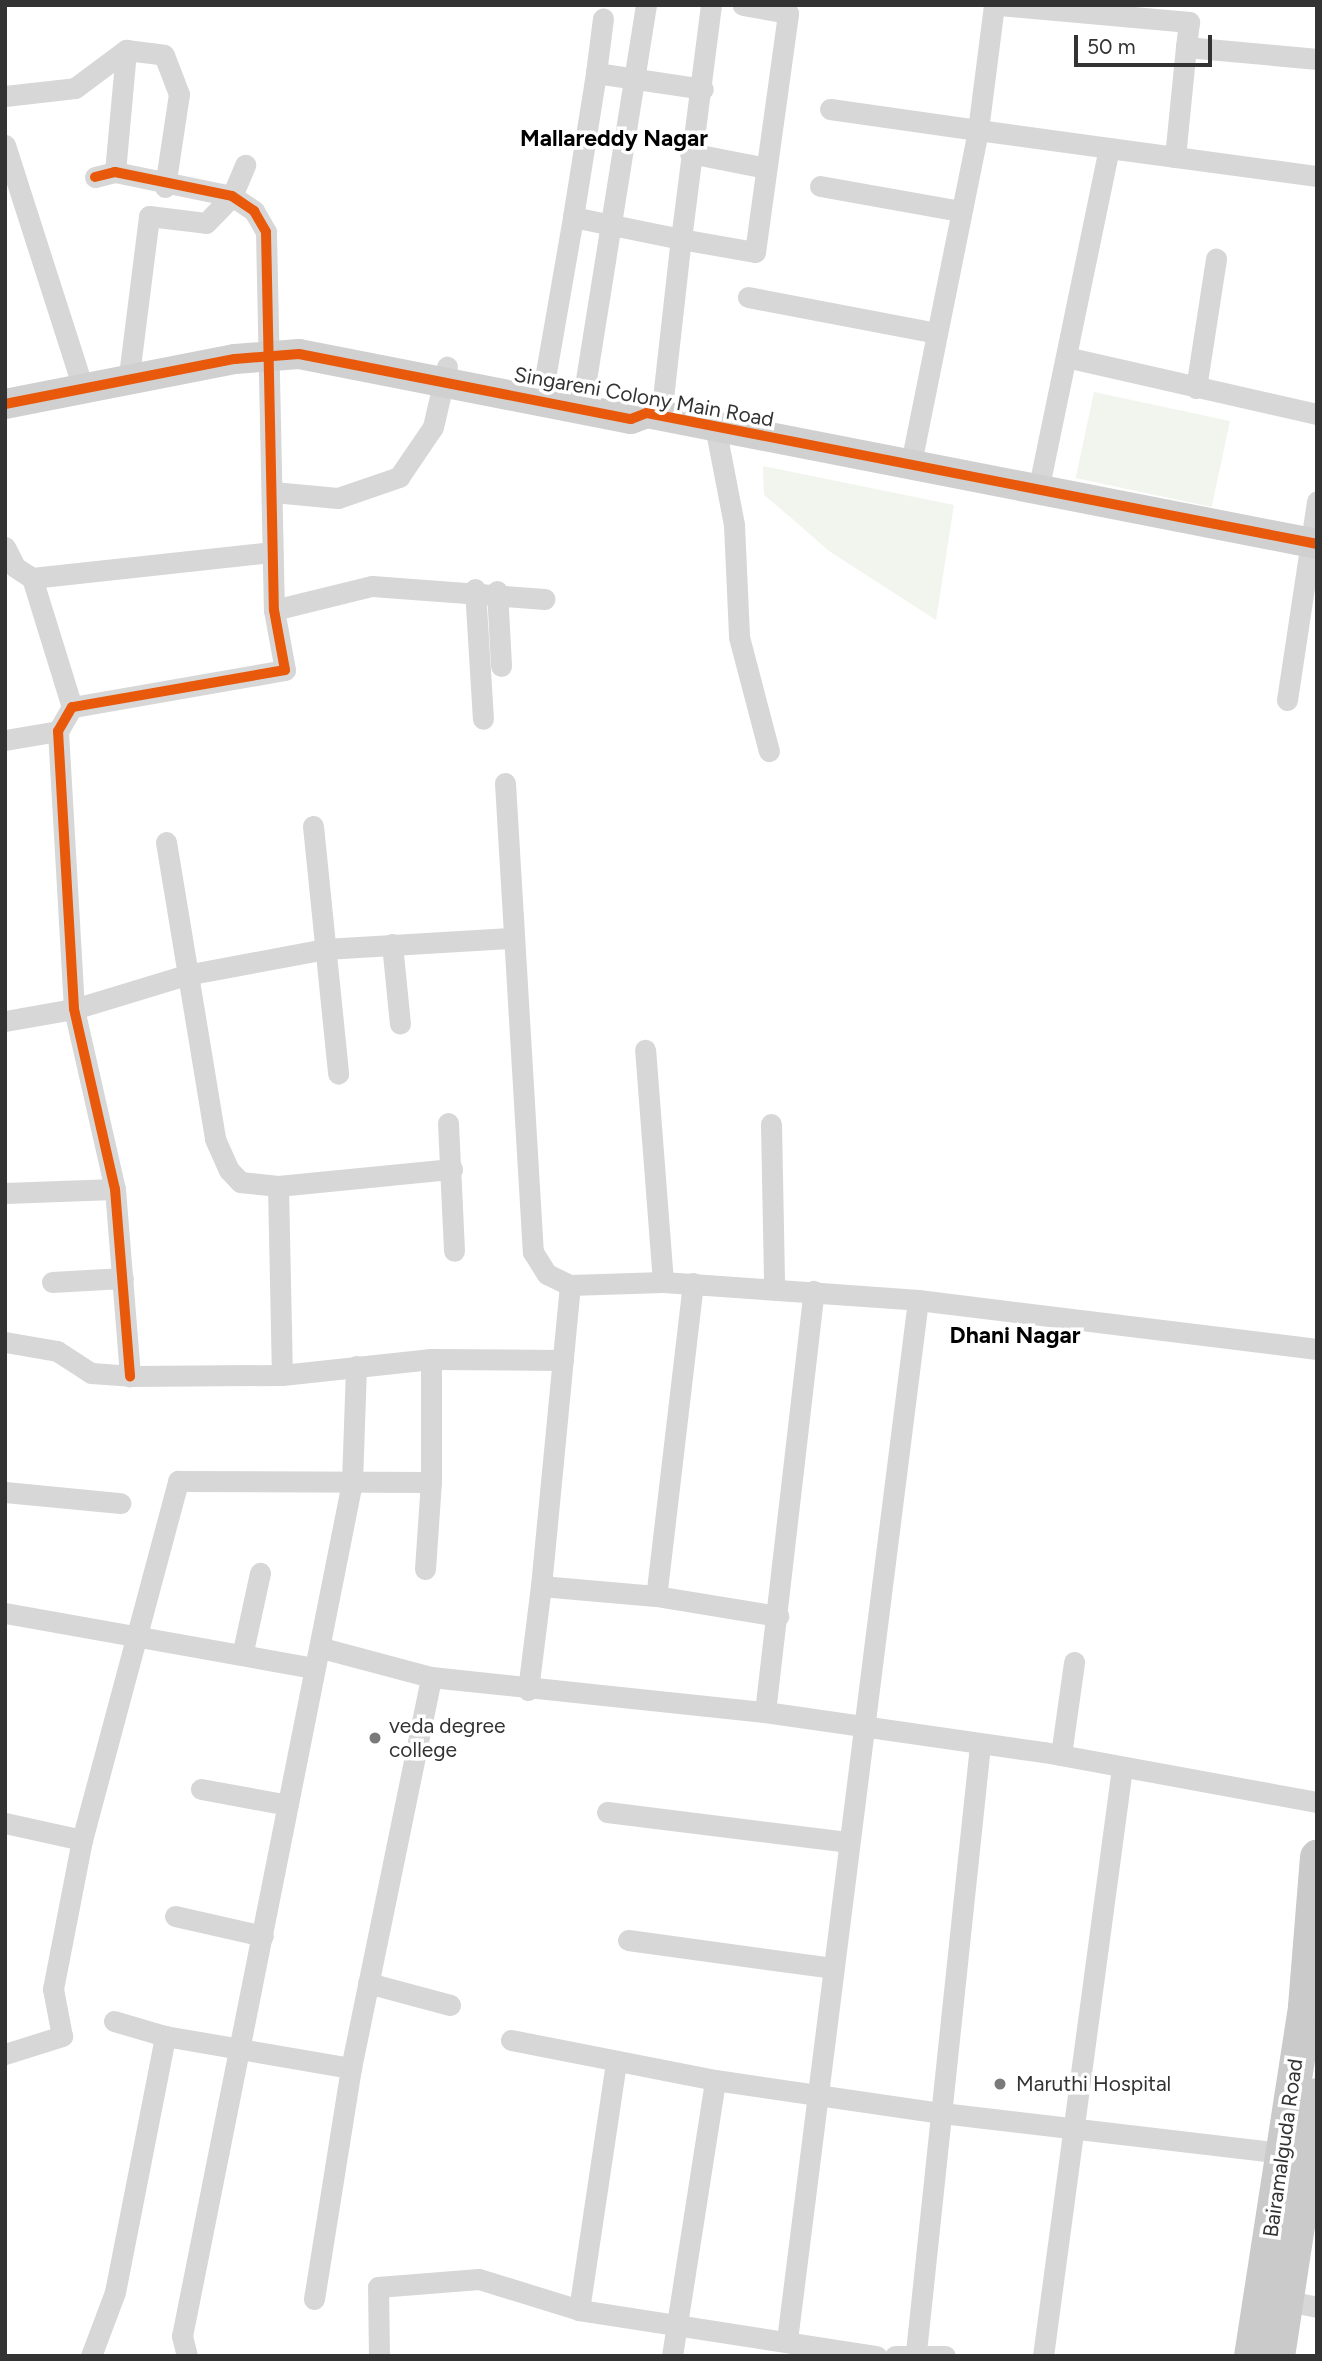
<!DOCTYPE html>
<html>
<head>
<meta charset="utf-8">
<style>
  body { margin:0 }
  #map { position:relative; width:1322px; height:2361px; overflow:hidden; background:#fff; font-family:Figtree,sans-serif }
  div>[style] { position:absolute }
  .green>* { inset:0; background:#f1f5ed; transform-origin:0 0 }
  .street>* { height:21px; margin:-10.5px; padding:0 10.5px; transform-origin:10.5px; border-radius:10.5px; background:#d7d7d7 }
  .secondary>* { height:30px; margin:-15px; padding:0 15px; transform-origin:15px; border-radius:15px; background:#d0d0d0 }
  .primary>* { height:35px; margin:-17.5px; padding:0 17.5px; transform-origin:17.5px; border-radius:17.5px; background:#cacaca }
  .cycleway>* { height:10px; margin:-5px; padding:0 5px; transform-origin:5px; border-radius:5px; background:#e8590c }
  .dots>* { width:19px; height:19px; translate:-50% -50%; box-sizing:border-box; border:4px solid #fff; border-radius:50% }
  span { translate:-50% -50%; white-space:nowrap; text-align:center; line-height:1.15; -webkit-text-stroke:7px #fff; paint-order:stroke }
  .street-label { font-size:21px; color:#333 }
  .poi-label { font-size:21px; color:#333 }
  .left { translate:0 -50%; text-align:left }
  .neighbourhood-label { font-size:23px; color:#000; font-weight:700 }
  .frame { position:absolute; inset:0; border:7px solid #333; pointer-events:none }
  .scale { position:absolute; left:1074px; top:35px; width:138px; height:32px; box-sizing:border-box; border:4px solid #333; border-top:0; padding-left:9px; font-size:21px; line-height:24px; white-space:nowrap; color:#333; -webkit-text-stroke:5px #fff; paint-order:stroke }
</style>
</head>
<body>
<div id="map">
  <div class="green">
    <div style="left:1094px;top:392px;width:139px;height:88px;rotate:12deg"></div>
    <div style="clip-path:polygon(763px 466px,954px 505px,936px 620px,829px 551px,789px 516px,764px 495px)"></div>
  </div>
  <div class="street">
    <div style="left:999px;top:5px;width:191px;rotate:5.1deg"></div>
    <div style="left:1189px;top:22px;width:25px;rotate:97deg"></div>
    <div style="left:1186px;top:47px;width:132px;rotate:5.2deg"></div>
    <div style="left:596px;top:73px;width:55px;rotate:-82.7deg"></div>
    <div style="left:5px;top:96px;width:70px;rotate:-6.5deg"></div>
    <div style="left:75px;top:88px;width:64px;rotate:-36.7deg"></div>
    <div style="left:126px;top:50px;width:38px;rotate:7deg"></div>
    <div style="left:164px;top:55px;width:42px;rotate:69deg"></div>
    <div style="left:179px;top:94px;width:94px;rotate:98.6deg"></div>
    <div style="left:830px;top:109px;width:149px;rotate:8.1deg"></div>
    <div style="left:978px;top:130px;width:126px;rotate:-82.7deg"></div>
    <div style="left:5px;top:145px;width:239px;rotate:72.2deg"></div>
    <div style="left:1109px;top:148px;width:210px;rotate:7.7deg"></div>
    <div style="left:690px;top:153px;width:77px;rotate:11.2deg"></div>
    <div style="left:1175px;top:157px;width:111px;rotate:-84.3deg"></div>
    <div style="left:115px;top:172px;width:122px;rotate:-84.8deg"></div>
    <div style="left:95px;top:177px;width:21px;rotate:-14deg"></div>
    <div style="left:115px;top:172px;width:119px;rotate:11.6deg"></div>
    <div style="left:232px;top:196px;width:27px;rotate:34deg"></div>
    <div style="left:254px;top:211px;width:24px;rotate:60deg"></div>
    <div style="left:266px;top:232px;width:378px;rotate:88.8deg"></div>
    <div style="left:274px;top:610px;width:61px;rotate:79.6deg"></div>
    <div style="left:285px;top:670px;width:216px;rotate:170.1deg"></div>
    <div style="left:72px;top:707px;width:28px;rotate:120deg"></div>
    <div style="left:58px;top:731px;width:278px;rotate:86.7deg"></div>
    <div style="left:74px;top:1009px;width:185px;rotate:77.2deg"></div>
    <div style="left:115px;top:1189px;width:188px;rotate:85.4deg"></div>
    <div style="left:820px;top:186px;width:143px;rotate:10.1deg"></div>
    <div style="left:573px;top:217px;width:146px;rotate:-80.9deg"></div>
    <div style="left:596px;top:73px;width:108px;rotate:8.5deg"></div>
    <div style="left:748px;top:297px;width:192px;rotate:10.8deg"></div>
    <div style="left:1066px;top:357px;width:257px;rotate:12.8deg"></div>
    <div style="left:130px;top:367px;width:152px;rotate:-82.8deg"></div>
    <div style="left:149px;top:216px;width:57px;rotate:7deg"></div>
    <div style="left:206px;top:223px;width:37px;rotate:-46deg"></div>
    <div style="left:232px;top:196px;width:34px;rotate:-67deg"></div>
    <div style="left:1196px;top:388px;width:131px;rotate:-81.2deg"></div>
    <div style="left:584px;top:392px;width:392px;rotate:-80.9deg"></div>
    <div style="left:541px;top:401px;width:187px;rotate:-80.1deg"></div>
    <div style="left:573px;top:217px;width:110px;rotate:11.5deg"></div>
    <div style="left:681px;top:239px;width:236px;rotate:-82.7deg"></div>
    <div style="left:661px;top:416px;width:178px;rotate:-83.6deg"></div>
    <div style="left:681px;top:239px;width:75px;rotate:10deg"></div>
    <div style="left:755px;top:252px;width:241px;rotate:-82.1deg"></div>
    <div style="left:788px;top:13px;width:46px;rotate:-169.9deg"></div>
    <div style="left:715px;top:426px;width:101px;rotate:79.1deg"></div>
    <div style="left:734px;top:525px;width:112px;rotate:87.4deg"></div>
    <div style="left:739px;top:637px;width:118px;rotate:75.3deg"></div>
    <div style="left:910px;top:468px;width:345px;rotate:-78.6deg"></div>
    <div style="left:978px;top:130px;width:132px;rotate:7.8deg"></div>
    <div style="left:1109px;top:148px;width:351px;rotate:101.7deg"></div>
    <div style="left:273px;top:492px;width:65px;rotate:5.3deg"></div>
    <div style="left:338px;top:498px;width:65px;rotate:-19deg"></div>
    <div style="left:399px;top:477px;width:60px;rotate:-55.8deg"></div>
    <div style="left:433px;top:427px;width:62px;rotate:-76.9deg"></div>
    <div style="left:5px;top:547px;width:22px;rotate:63deg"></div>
    <div style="left:15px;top:567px;width:20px;rotate:33deg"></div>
    <div style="left:32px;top:578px;width:242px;rotate:-6.2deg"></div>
    <div style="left:32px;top:578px;width:135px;rotate:72.8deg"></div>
    <div style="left:475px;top:589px;width:130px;rotate:86.5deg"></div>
    <div style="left:497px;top:591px;width:75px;rotate:86.9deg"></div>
    <div style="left:274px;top:610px;width:101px;rotate:-13.8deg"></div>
    <div style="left:372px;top:586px;width:173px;rotate:4.3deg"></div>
    <div style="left:1287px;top:700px;width:201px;rotate:-81.4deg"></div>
    <div style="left:5px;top:740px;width:54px;rotate:-9.6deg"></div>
    <div style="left:505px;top:783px;width:470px;rotate:86.6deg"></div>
    <div style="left:533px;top:1252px;width:26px;rotate:58deg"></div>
    <div style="left:547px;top:1274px;width:25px;rotate:26deg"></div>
    <div style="left:570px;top:1285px;width:93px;rotate:-1.8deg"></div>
    <div style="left:663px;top:1282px;width:233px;rotate:-94.4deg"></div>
    <div style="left:313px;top:826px;width:249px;rotate:84.2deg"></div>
    <div style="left:166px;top:842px;width:301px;rotate:80.6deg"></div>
    <div style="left:215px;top:1139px;width:34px;rotate:66deg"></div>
    <div style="left:229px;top:1170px;width:16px;rotate:47deg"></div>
    <div style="left:240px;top:1182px;width:38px;rotate:6deg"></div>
    <div style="left:278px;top:1186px;width:175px;rotate:-5.6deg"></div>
    <div style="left:392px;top:944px;width:80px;rotate:84.3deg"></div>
    <div style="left:5px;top:1021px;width:70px;rotate:-9.9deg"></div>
    <div style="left:74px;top:1009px;width:117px;rotate:-16.9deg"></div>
    <div style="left:186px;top:975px;width:141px;rotate:-10.6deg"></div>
    <div style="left:325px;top:949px;width:187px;rotate:-3.4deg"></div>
    <div style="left:448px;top:1123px;width:128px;rotate:87.3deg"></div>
    <div style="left:771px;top:1124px;width:163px;rotate:88.9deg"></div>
    <div style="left:278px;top:1186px;width:189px;rotate:88.8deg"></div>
    <div style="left:5px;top:1193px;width:110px;rotate:-2.1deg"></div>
    <div style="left:52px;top:1282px;width:71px;rotate:-3.2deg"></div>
    <div style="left:663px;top:1282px;width:256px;rotate:4deg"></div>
    <div style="left:918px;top:1300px;width:402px;rotate:7deg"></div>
    <div style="left:693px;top:1283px;width:315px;rotate:96.7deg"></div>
    <div style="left:656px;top:1596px;width:124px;rotate:9.3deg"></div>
    <div style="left:5px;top:1342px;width:53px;rotate:9.8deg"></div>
    <div style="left:57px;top:1351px;width:40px;rotate:32.9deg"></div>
    <div style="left:91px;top:1373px;width:39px;rotate:4deg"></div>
    <div style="left:130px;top:1376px;width:152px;rotate:-0.4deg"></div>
    <div style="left:282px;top:1375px;width:150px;rotate:-6.1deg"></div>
    <div style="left:431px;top:1359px;width:132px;rotate:0.4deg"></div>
    <div style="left:5px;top:1492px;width:116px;rotate:5.5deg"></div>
    <div style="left:425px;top:1569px;width:87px;rotate:-86.1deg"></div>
    <div style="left:541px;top:1586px;width:302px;rotate:-84.5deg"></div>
    <div style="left:5px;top:1613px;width:314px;rotate:10.1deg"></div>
    <div style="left:322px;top:1648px;width:113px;rotate:14.9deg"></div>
    <div style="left:431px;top:1677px;width:336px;rotate:6deg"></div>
    <div style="left:765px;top:1712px;width:282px;rotate:8.2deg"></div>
    <div style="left:1044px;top:1752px;width:278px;rotate:10.4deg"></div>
    <div style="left:243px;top:1651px;width:80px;rotate:-77.7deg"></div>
    <div style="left:528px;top:1690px;width:105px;rotate:-82.9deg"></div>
    <div style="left:541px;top:1586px;width:115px;rotate:5deg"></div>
    <div style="left:765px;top:1712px;width:424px;rotate:-83.4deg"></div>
    <div style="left:1061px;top:1755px;width:94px;rotate:-82deg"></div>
    <div style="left:201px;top:1789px;width:88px;rotate:10.4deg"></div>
    <div style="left:607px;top:1812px;width:244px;rotate:7.1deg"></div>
    <div style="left:5px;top:1823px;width:79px;rotate:12.4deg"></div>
    <div style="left:175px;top:1916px;width:90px;rotate:12.8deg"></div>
    <div style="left:628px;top:1940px;width:206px;rotate:7.8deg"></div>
    <div style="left:368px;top:1983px;width:85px;rotate:15deg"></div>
    <div style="left:114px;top:2021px;width:53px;rotate:16.4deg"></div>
    <div style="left:165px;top:2036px;width:189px;rotate:9.8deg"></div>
    <div style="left:511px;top:2040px;width:208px;rotate:11.1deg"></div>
    <div style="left:715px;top:2080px;width:229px;rotate:8.3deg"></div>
    <div style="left:942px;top:2113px;width:341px;rotate:6.7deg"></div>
    <div style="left:5px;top:2054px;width:60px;rotate:-17.5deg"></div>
    <div style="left:62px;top:2036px;width:48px;rotate:-100.8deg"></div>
    <div style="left:53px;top:1989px;width:152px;rotate:-79deg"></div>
    <div style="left:82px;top:1840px;width:372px;rotate:-75deg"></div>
    <div style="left:178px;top:1481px;width:253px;rotate:0.2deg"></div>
    <div style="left:431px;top:1482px;width:123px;rotate:-90deg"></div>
    <div style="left:314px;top:2299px;width:234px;rotate:-80.9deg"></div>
    <div style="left:351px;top:2068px;width:399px;rotate:-78.4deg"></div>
    <div style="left:1287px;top:2301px;width:31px;rotate:11deg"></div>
    <div style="left:579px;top:2310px;width:251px;rotate:-81.5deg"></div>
    <div style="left:787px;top:2340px;width:1048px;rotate:-82.82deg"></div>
    <div style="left:916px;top:2352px;width:610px;rotate:-83.98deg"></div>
    <div style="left:91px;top:2356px;width:68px;rotate:-69.4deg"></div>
    <div style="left:115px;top:2292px;width:261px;rotate:-78.9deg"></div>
    <div style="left:187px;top:2356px;width:21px;rotate:-104deg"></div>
    <div style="left:182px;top:2336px;width:871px;rotate:-78.74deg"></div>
    <div style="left:352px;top:1482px;width:116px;rotate:-88deg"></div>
    <div style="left:379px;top:2356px;width:69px;rotate:-90.8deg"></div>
    <div style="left:378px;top:2287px;width:101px;rotate:-4.5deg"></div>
    <div style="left:479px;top:2279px;width:105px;rotate:17.2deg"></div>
    <div style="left:579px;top:2310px;width:301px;rotate:8.8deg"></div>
    <div style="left:672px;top:2356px;width:279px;rotate:-81.1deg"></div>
    <div style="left:895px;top:2356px;width:50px"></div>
    <div style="left:1043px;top:2356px;width:593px;rotate:-82.35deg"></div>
  </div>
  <div class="secondary">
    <div style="left:5px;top:404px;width:234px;rotate:-11.1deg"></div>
    <div style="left:235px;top:359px;width:64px;rotate:-4.5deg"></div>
    <div style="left:299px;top:354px;width:338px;rotate:11.1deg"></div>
    <div style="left:631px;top:419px;width:17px;rotate:-21deg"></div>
    <div style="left:647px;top:413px;width:683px;rotate:11.06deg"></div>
  </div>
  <div class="primary">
    <div style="left:1251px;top:2356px;width:354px;rotate:-81.2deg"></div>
    <div style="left:1305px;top:2006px;width:150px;rotate:-85.4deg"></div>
    <div style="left:1277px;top:2356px;width:264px;rotate:-81.3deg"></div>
  </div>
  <div class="cycleway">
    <div style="left:95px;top:177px;width:21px;rotate:-14deg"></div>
    <div style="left:115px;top:172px;width:119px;rotate:11.6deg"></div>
    <div style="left:232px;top:196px;width:27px;rotate:34deg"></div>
    <div style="left:254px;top:211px;width:24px;rotate:60deg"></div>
    <div style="left:266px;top:232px;width:378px;rotate:88.8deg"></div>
    <div style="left:274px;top:610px;width:61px;rotate:79.6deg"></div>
    <div style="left:285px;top:670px;width:216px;rotate:170.1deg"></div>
    <div style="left:72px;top:707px;width:28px;rotate:120deg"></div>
    <div style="left:58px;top:731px;width:278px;rotate:86.7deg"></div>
    <div style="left:74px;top:1009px;width:185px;rotate:77.2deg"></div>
    <div style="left:115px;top:1189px;width:188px;rotate:85.4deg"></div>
    <div style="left:5px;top:404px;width:234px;rotate:-11.1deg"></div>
    <div style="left:235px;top:359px;width:64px;rotate:-4.5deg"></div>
    <div style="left:299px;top:354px;width:338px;rotate:11.1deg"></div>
    <div style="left:631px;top:419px;width:17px;rotate:-21deg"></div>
    <div style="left:647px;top:413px;width:683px;rotate:11.06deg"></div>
  </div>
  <div class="dots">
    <div style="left:375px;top:1738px;background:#7a7a7a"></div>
    <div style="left:1000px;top:2084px;background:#7a7a7a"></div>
  </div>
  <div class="street-label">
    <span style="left:644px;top:397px;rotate:10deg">Singareni Colony Main Road</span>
    <span style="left:1283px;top:2148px;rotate:-82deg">Bairamalguda Road</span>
  </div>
  <div class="poi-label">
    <span class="left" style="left:389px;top:1738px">veda degree<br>college</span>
    <span class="left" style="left:1016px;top:2084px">Maruthi Hospital</span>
  </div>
  <div class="neighbourhood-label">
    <span style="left:614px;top:138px">Mallareddy Nagar</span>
    <span style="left:1015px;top:1335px">Dhani Nagar</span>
  </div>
  <div class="frame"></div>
  <div class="scale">50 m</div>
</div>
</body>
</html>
